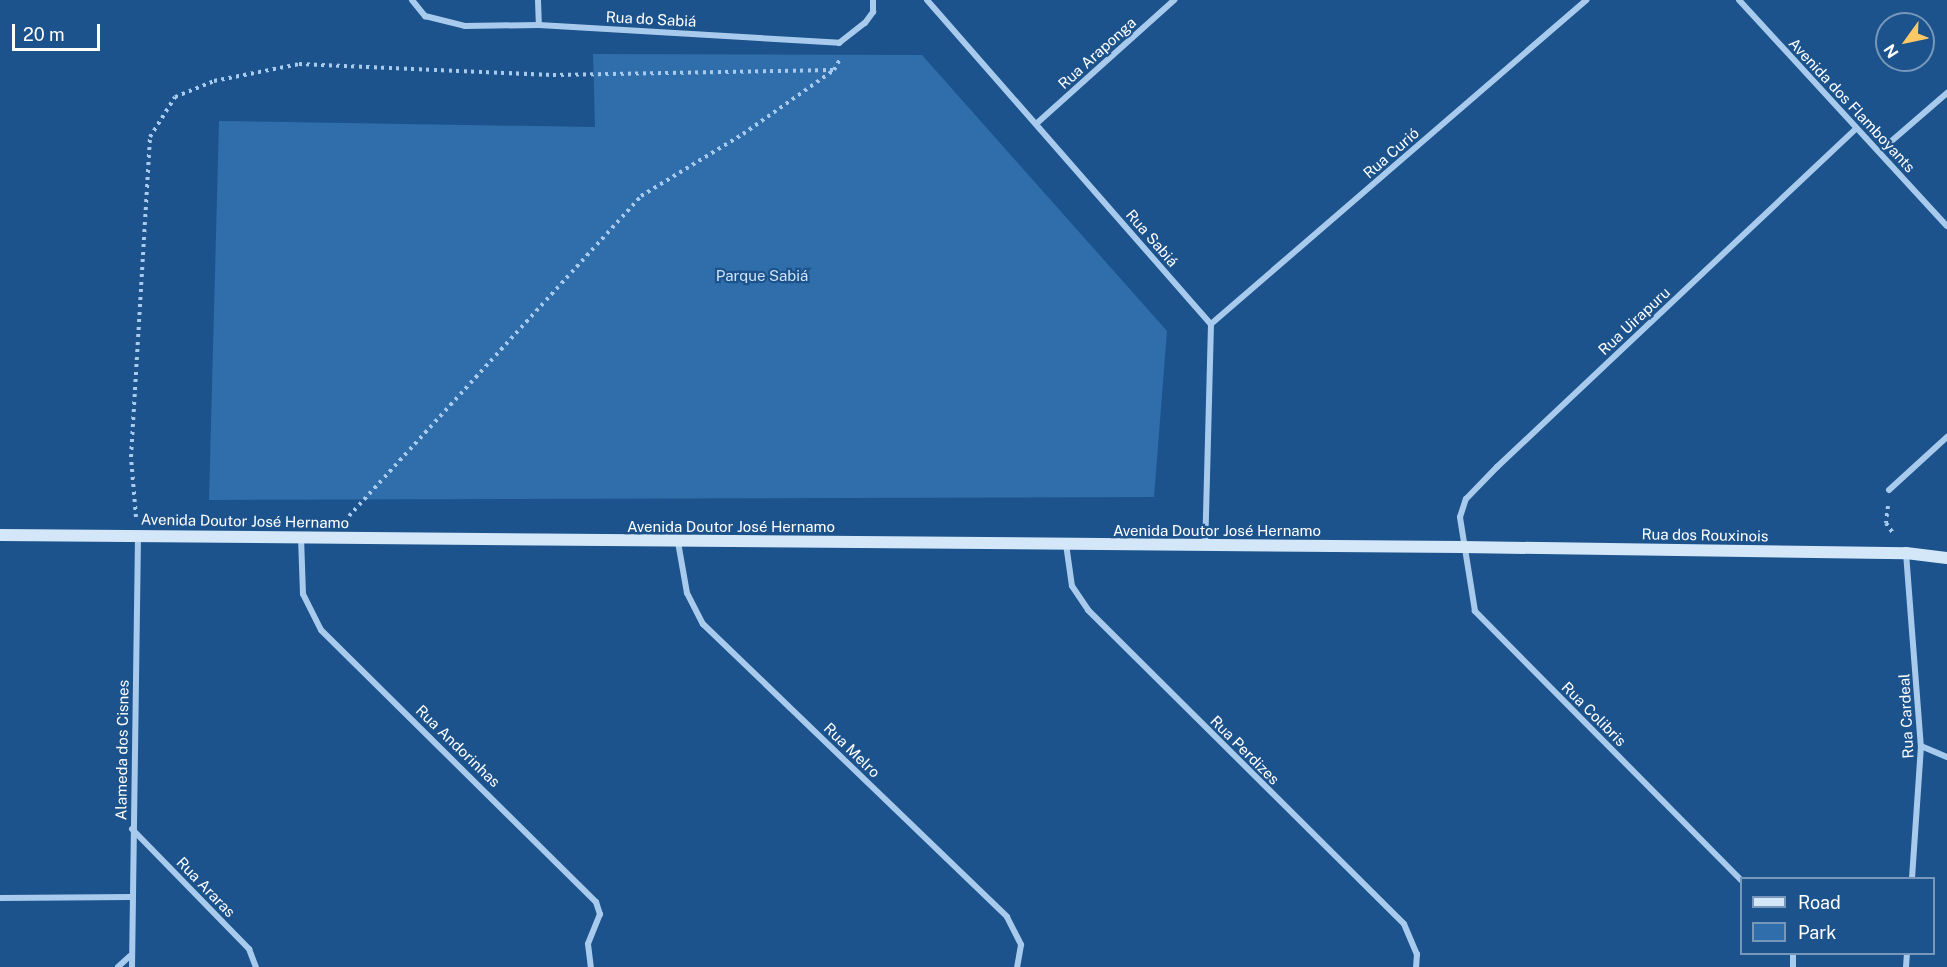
<!DOCTYPE html>
<html>
<head>
<meta charset="utf-8">
<style>
  body { margin:0 }
  #map { position:relative; width:1947px; height:967px; overflow:hidden; background:#1c538c; font-family:"Public Sans",sans-serif }
  div>[style] { position:absolute }
  .green>* { inset:0; background:#2f6eaa }
  .path>* { height:4px; margin-top:-2px; transform-origin:0; background:repeating-linear-gradient(90deg,#a8cbed 0 3px,transparent 0 7.5px) }
  .street>* { height:6px; margin:-3px; padding:0 3px; transform-origin:3px; border-radius:3px; background:#a8cbed }
  .secondary>* { height:12px; margin:-6px; padding:0 6px; transform-origin:6px; border-radius:6px; background:#d4e7f9 }
  span { translate:-50% -50%; white-space:nowrap; text-align:center; line-height:1.15; -webkit-text-stroke:4.5px #1c538c; paint-order:stroke }
  .street-label { font-size:15px; color:#fff }
  .park-label { font-size:15px; color:#cee4f9 }
  .legend { position:absolute; left:1740px; top:877px; width:195px; height:78px; box-sizing:border-box; background:#1c538c; border:2px solid #7798ba; margin:0; padding:8px 10px; list-style:none; font-size:18px; color:#fff }
  .legend li { display:flex; align-items:center; gap:12px; height:30px }
  .legend b { width:30px; border:2px solid #7798ba }
  .north { position:absolute; left:1875px; top:12px; width:60px; height:60px; box-sizing:border-box; background:#1c538c; border:2px solid #7798ba; border-radius:50%; rotate:237deg; font-size:16px; font-weight:700; line-height:24px; text-align:center; color:#fff }
  .north::after { content:''; display:block; margin:auto; width:21px; height:27px; background:#fdc966; clip-path:polygon(50% 0,100% 100%,50% 72%,0 100%) }
  .scale { position:absolute; left:12px; top:24px; width:88px; height:27px; box-sizing:border-box; border:3px solid #fff; border-top:0; padding-left:8px; font-size:18px; line-height:21px; white-space:nowrap; color:#fff; -webkit-text-stroke:4px #1c538c; paint-order:stroke }
</style>
</head>
<body>
<div id="map">
  <div class="green">
    <div style="clip-path:polygon(593px 54px,922px 55px,1167px 331px,1154px 497px,209px 500px,219px 121px,595px 127px)"></div>
  </div>
  <div class="path">
    <div style="left:1888px;top:506px;width:17px;rotate:97deg"></div>
    <div style="left:1886px;top:523px;width:12px;rotate:55deg"></div>
    <div style="left:349px;top:516px;width:433px;rotate:-47.6deg"></div>
    <div style="left:641px;top:196px;width:119px;rotate:-31.3deg"></div>
    <div style="left:743px;top:134px;width:111px;rotate:-35.1deg"></div>
    <div style="left:834px;top:70px;width:13px;rotate:-61deg"></div>
    <div style="left:136px;top:517px;width:60px;rotate:-94.8deg"></div>
    <div style="left:131px;top:457px;width:321px;rotate:-86.6deg"></div>
    <div style="left:150px;top:137px;width:47px;rotate:-58deg"></div>
    <div style="left:175px;top:97px;width:42px;rotate:-22.3deg"></div>
    <div style="left:214px;top:81px;width:87px;rotate:-11.3deg"></div>
    <div style="left:299px;top:64px;width:254px;rotate:2.5deg"></div>
    <div style="left:553px;top:75px;width:281px;rotate:-1deg"></div>
  </div>
  <div class="street">
    <div style="left:412px;top:0;width:21px;rotate:51deg"></div>
    <div style="left:425px;top:16px;width:41px;rotate:14deg"></div>
    <div style="left:465px;top:26px;width:74px;rotate:-0.8deg"></div>
    <div style="left:539px;top:25px;width:301px;rotate:3.4deg"></div>
    <div style="left:839px;top:43px;width:33px;rotate:-38deg"></div>
    <div style="left:865px;top:23px;width:14px;rotate:-54deg"></div>
    <div style="left:873px;top:12px;width:12px;rotate:-90deg"></div>
    <div style="left:538px;top:0;width:25px;rotate:88deg"></div>
    <div style="left:927px;top:0;width:431px;rotate:48.8deg"></div>
    <div style="left:1211px;top:324px;width:223px;rotate:91.5deg"></div>
    <div style="left:1739px;top:0;width:307px;rotate:47.4deg"></div>
    <div style="left:1036px;top:124px;width:186px;rotate:-41.9deg"></div>
    <div style="left:1880px;top:151px;width:89px;rotate:-40.9deg"></div>
    <div style="left:1211px;top:324px;width:496px;rotate:-40.8deg"></div>
    <div style="left:1889px;top:490px;width:79px;rotate:-42.4deg"></div>
    <div style="left:301px;top:537px;width:57px;rotate:88deg"></div>
    <div style="left:303px;top:594px;width:40px;rotate:63.4deg"></div>
    <div style="left:321px;top:630px;width:387px;rotate:44.7deg"></div>
    <div style="left:596px;top:902px;width:13px;rotate:72deg"></div>
    <div style="left:600px;top:914px;width:32px;rotate:112deg"></div>
    <div style="left:588px;top:944px;width:23px;rotate:83deg"></div>
    <div style="left:678px;top:542px;width:52px;rotate:80deg"></div>
    <div style="left:687px;top:593px;width:35px;rotate:63deg"></div>
    <div style="left:703px;top:624px;width:422px;rotate:43.9deg"></div>
    <div style="left:1007px;top:917px;width:31px;rotate:63deg"></div>
    <div style="left:1021px;top:945px;width:22px;rotate:100deg"></div>
    <div style="left:1066px;top:544px;width:42px;rotate:81.9deg"></div>
    <div style="left:1072px;top:586px;width:29px;rotate:56deg"></div>
    <div style="left:1088px;top:610px;width:445px;rotate:44.8deg"></div>
    <div style="left:1404px;top:924px;width:33px;rotate:67deg"></div>
    <div style="left:1417px;top:954px;width:13px;rotate:94deg"></div>
    <div style="left:1906px;top:553px;width:194px;rotate:85.6deg"></div>
    <div style="left:1921px;top:746px;width:132px;rotate:93.9deg"></div>
    <div style="left:1921px;top:746px;width:28px;rotate:23deg"></div>
    <div style="left:132px;top:829px;width:168px;rotate:45.7deg"></div>
    <div style="left:249px;top:949px;width:19px;rotate:69deg"></div>
    <div style="left:1742px;top:881px;width:380px;rotate:-134.7deg"></div>
    <div style="left:1475px;top:611px;width:95px;rotate:-99.1deg"></div>
    <div style="left:1460px;top:517px;width:19px;rotate:-72deg"></div>
    <div style="left:1466px;top:499px;width:45px;rotate:-45.9deg"></div>
    <div style="left:1497px;top:467px;width:493px;rotate:-43.3deg"></div>
    <div style="left:0;top:898px;width:131px;rotate:-0.4deg"></div>
    <div style="left:1793px;top:954px;width:13px;rotate:90deg"></div>
    <div style="left:118px;top:967px;width:16px;rotate:-43deg"></div>
    <div style="left:132px;top:967px;width:433px;rotate:-89.2deg"></div>
    <div style="left:1906px;top:967px;width:13px;rotate:-86deg"></div>
  </div>
  <div class="secondary">
    <div style="left:0;top:535px;width:1462px;rotate:0.47deg"></div>
    <div style="left:1462px;top:547px;width:444px;rotate:0.8deg"></div>
    <div style="left:1906px;top:553px;width:41px;rotate:7deg"></div>
  </div>
  <div class="street-label">
    <span style="left:651px;top:19px;rotate:3deg">Rua do Sabiá</span>
    <span style="left:1097px;top:53px;rotate:-42deg">Rua Araponga</span>
    <span style="left:1852px;top:105px;rotate:47deg">Avenida dos Flamboyants</span>
    <span style="left:1391px;top:153px;rotate:-41deg">Rua Curió</span>
    <span style="left:1152px;top:238px;rotate:49deg">Rua Sabiá</span>
    <span style="left:1634px;top:321px;rotate:-43deg">Rua Uirapuru</span>
    <span style="left:245px;top:521px;rotate:1deg">Avenida Doutor José Hernamo</span>
    <span style="left:731px;top:527px">Avenida Doutor José Hernamo</span>
    <span style="left:1217px;top:531px">Avenida Doutor José Hernamo</span>
    <span style="left:1705px;top:535px;rotate:1deg">Rua dos Rouxinois</span>
    <span style="left:1594px;top:714px;rotate:45deg">Rua Colibris</span>
    <span style="left:1906px;top:716px;rotate:-93deg">Rua Cardeal</span>
    <span style="left:458px;top:746px;rotate:44deg">Rua Andorinhas</span>
    <span style="left:122px;top:750px;rotate:-89deg">Alameda dos Cisnes</span>
    <span style="left:852px;top:750px;rotate:44deg">Rua Melro</span>
    <span style="left:1245px;top:750px;rotate:45deg">Rua Perdizes</span>
    <span style="left:206px;top:887px;rotate:46deg">Rua Araras</span>
  </div>
  <div class="park-label">
    <span style="left:762px;top:276px">Parque Sabiá</span>
  </div>
  <ul class="legend">
  <li><b style="height:8px;background:#d4e7f9"></b>Road</li>
  <li><b style="height:16px;background:#2f6eaa"></b>Park</li>
  </ul>
  <div class="north">N</div>
  <div class="scale">20 m</div>
</div>
</body>
</html>
